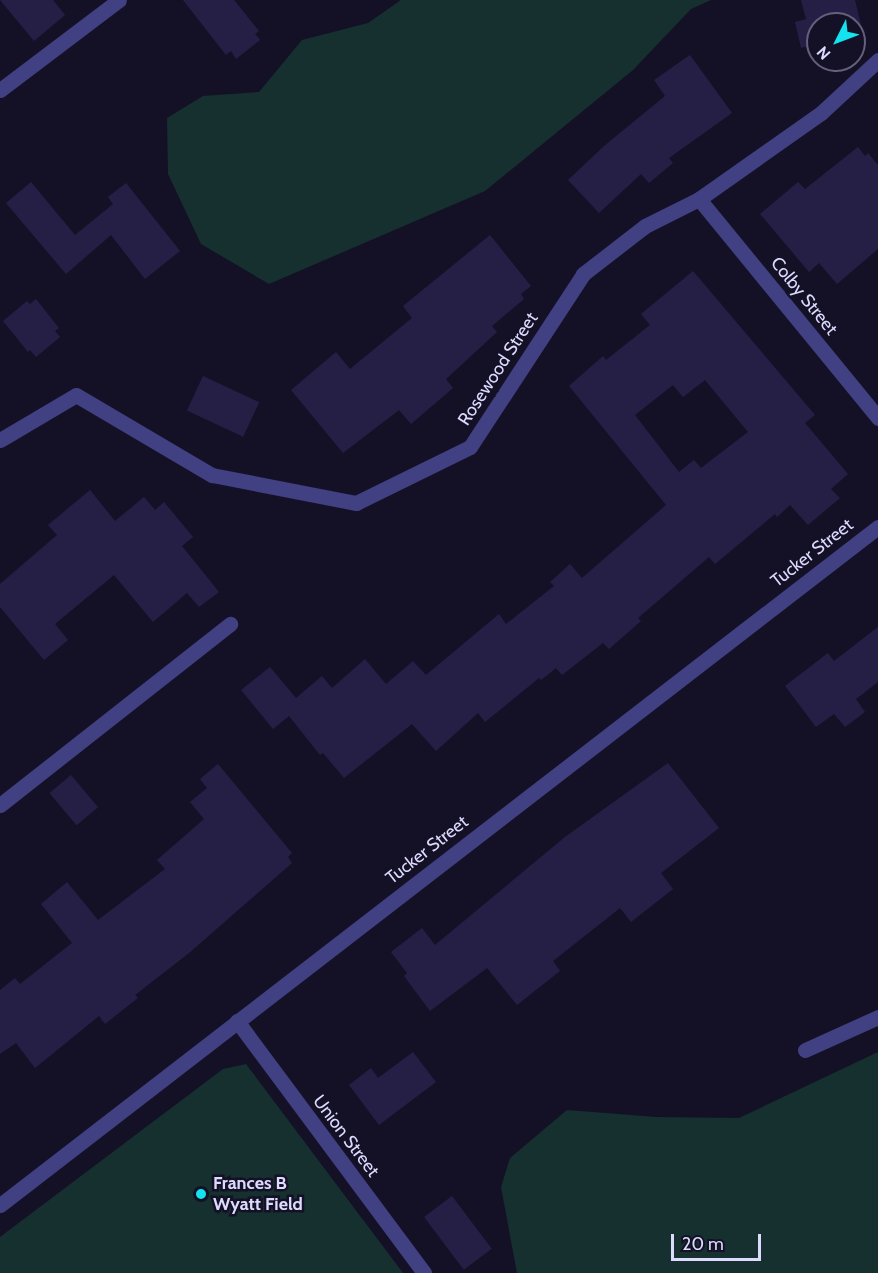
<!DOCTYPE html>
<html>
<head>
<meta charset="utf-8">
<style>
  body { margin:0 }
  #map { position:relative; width:878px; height:1273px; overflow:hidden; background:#141127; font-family:Cabin,sans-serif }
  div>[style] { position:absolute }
  .green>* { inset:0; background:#15302e }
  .building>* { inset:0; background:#251f46; transform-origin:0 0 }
  .minor>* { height:15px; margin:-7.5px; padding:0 7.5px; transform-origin:7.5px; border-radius:7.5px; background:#404082 }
  .dots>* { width:16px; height:16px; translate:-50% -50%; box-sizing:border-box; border:3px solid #141127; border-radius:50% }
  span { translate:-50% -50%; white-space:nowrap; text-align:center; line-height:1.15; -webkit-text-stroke:5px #141127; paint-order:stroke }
  .street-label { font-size:18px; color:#dcdafd }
  .poi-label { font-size:18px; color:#dcdafd; font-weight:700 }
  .left { translate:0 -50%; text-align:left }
  .north { position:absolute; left:806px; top:12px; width:60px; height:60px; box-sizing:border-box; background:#141127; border:2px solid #64617d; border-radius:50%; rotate:228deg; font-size:16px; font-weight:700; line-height:24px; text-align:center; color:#dcdafd }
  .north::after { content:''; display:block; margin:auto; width:21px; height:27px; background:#13e3ef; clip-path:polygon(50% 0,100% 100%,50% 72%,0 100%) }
  .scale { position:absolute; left:671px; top:1234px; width:90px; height:27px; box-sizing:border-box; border:3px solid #dcdafd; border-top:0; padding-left:8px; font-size:18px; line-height:21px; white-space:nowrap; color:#dcdafd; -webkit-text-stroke:4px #141127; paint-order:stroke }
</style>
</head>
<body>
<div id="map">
  <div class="green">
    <div style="clip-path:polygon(401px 0,711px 0,691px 9px,633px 70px,485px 191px,269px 284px,201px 244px,168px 174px,167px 118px,203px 96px,259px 92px,302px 40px,368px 23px)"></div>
    <div style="clip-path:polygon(878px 1052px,878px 1273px,517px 1273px,501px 1187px,510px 1158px,567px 1110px,656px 1117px,739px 1118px)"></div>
    <div style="clip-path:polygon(246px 1064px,403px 1273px,0 1273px,0 1237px,223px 1069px)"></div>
  </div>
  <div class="building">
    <div style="clip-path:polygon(0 0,53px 0,65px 15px,34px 41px)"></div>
    <div style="clip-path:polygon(183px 0,234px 0,259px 31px,255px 34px,260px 40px,236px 59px,231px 51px,226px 55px)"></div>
    <div style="clip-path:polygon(801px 0,855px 0,866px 46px,854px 49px,854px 24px,818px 24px,818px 57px,816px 58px,812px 45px,801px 48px,795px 22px,806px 19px)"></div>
    <div style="clip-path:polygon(690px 55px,732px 113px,669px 158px,673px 163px,649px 183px,641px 174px,599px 213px,568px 180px,604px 146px,665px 96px,654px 80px)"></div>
    <div style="clip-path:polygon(858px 147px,865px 156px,868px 153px,878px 165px,878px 249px,837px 284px,819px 263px,809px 272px,760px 214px,798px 182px,805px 189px)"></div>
    <div style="clip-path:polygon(31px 182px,75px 235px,113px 204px,108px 197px,126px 183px,180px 251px,145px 279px,111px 235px,66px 274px,6px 203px)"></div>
    <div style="clip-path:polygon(490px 235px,531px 286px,521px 294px,524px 299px,492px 326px,497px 332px,446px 379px,453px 388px,411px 424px,399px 410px,343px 453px,291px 390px,336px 352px,350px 369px,412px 318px,403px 306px)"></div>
    <div style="clip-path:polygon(evenodd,693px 271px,815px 415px,805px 423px,848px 474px,831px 489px,840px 498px,808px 525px,790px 505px,777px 517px,775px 514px,715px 564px,709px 557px,638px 618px,641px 621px,609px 649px,603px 643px,562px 675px,556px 668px,541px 680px,539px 678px,485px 722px,478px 713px,436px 751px,412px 724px,344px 778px,323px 753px,320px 755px,289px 716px,273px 729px,241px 690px,270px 667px,296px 698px,322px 676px,332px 688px,365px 659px,386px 684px,413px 661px,426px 675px,499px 614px,506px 624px,554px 586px,550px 582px,570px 564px,582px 578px,666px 505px,569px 386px,603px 356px,606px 360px,650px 325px,641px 314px,693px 271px,705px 380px,748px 432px,701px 468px,694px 460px,679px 472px,635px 415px,673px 385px,683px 397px,705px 380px)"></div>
    <div style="clip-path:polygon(36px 299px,59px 328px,55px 331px,60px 337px,36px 357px,30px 350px,28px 352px,3px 321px,27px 301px,30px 304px)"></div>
    <div style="left:203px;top:376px;width:62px;height:38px;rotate:25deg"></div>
    <div style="clip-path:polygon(90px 490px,115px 521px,144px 497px,155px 510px,164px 502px,193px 537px,182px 546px,219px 592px,199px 607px,187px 593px,153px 622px,114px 575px,55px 624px,68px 640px,44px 660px,0 607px,0 584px,57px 535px,48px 525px)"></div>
    <div style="clip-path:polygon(878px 627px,878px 682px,856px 699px,865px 712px,845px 727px,834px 714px,816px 727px,785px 686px,828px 653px,834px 661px)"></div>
    <div style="clip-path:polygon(668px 763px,719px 828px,661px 873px,673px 889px,631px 922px,620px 908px,553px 961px,560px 971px,517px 1005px,487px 968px,430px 1011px,404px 976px,407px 973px,391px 952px,422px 928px,435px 945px,565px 837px)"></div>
    <div style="clip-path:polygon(218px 764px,292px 853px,288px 857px,292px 863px,189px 953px,135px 995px,138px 998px,105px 1024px,99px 1016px,35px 1068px,16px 1043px,0 1054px,0 990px,15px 978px,20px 984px,72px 943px,41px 904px,67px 882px,98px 920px,165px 869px,157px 860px,204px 819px,190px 802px,207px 788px,200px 779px)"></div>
    <div style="left:71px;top:775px;width:42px;height:28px;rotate:50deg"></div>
    <div style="clip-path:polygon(413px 1052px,436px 1082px,379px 1125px,349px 1085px,371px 1068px,378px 1078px)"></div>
    <div style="left:452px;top:1196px;width:66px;height:35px;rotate:53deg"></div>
  </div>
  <div class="minor">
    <div style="left:0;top:90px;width:149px;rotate:-37.1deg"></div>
    <div style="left:699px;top:199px;width:283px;rotate:50.7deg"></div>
    <div style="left:0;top:440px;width:88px;rotate:-30.6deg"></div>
    <div style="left:76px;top:395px;width:158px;rotate:30.5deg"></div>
    <div style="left:212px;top:475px;width:147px;rotate:11deg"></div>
    <div style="left:356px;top:503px;width:127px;rotate:-26.2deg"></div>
    <div style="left:470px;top:447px;width:207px;rotate:-56.8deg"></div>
    <div style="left:583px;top:274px;width:78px;rotate:-37.7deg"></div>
    <div style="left:645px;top:226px;width:60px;rotate:-26.6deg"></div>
    <div style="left:699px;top:199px;width:149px;rotate:-35.2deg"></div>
    <div style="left:821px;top:113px;width:78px;rotate:-42.9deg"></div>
    <div style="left:0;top:805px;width:293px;rotate:-38.2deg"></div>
    <div style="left:237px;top:1021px;width:314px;rotate:53.4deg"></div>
    <div style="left:805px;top:1050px;width:80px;rotate:-24.3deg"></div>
    <div style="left:0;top:1205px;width:1109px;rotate:-37.68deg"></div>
  </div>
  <div class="dots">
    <div style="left:201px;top:1194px;background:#13e3ef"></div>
  </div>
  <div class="street-label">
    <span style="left:804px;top:296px;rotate:51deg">Colby Street</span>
    <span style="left:498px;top:369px;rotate:-57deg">Rosewood Street</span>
    <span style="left:812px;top:553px;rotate:-38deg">Tucker Street</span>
    <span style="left:427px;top:850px;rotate:-38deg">Tucker Street</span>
    <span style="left:346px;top:1136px;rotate:53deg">Union Street</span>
  </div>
  <div class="poi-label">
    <span class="left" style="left:213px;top:1194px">Frances B<br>Wyatt Field</span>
  </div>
  <div class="north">N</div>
  <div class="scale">20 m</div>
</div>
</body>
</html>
